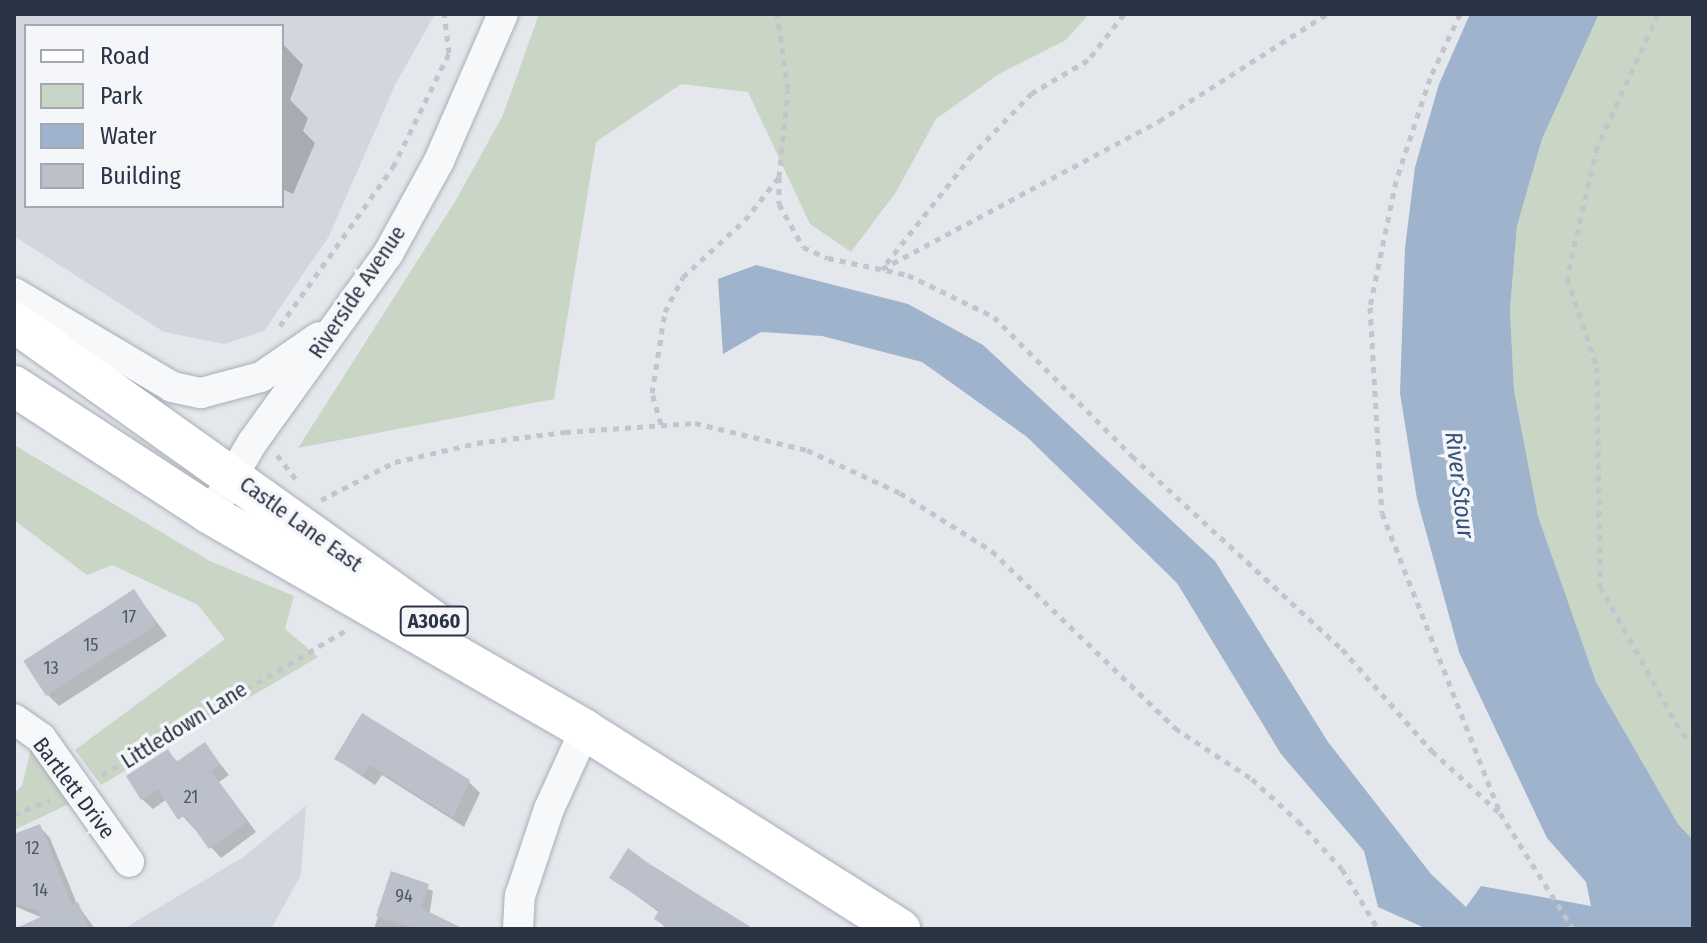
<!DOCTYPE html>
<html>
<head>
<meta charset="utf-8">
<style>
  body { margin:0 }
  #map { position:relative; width:1707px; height:943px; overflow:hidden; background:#e4e7ec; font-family:"Fira Sans Condensed",sans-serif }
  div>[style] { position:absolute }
  .built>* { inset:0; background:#d2d6de }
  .green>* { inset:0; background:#c9d6c5 }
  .water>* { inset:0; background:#9fb4cc }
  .shadow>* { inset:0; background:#0003 }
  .building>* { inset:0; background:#bbc0ca; transform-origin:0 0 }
  .path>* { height:5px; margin-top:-2.5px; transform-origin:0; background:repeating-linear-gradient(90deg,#c2c5cb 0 6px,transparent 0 12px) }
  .roads { filter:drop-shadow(0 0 2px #a9aeb7) drop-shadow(0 0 2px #a9aeb7) }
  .minor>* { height:30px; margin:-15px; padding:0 15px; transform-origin:15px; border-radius:15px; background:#f7f8fa }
  .major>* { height:40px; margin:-20px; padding:0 20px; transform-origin:20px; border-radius:20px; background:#fff }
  span { translate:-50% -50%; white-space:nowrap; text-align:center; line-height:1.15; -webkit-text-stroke:7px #f4f6f9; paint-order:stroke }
  .number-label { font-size:18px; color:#4f5766 }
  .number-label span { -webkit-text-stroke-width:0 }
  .shield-label span { padding:2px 6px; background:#f4f6f9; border:2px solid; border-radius:6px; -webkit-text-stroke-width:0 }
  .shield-label { font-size:20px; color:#2b3445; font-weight:700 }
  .street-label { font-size:22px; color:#2b3445 }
  .water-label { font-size:24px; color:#34527a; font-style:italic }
  .frame { position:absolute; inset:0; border:16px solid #2b3445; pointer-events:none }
  .legend { position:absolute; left:24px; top:24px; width:260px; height:184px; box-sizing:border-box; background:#f4f6f9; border:2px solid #a4a8b1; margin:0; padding:10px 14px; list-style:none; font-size:24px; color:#2b3445 }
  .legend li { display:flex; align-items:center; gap:16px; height:40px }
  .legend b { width:40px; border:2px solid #a4a8b1 }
</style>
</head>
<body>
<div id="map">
  <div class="built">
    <div style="clip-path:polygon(evenodd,14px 14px,435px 14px,395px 85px,329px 236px,264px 331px,224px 344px,164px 332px,14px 236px,14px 14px,26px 26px,282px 26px,282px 206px,26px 206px,26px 26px)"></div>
    <div style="clip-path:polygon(306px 806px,301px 875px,271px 929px,123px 929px,242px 858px)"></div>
  </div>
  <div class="green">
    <div style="clip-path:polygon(539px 14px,1089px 14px,1066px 40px,999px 74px,936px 119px,896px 192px,851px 252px,810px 224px,748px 92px,681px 84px,596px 142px,554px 399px,298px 448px,456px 200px,503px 115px)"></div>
    <div style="clip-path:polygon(1599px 14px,1693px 14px,1693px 840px,1678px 824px,1596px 682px,1538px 516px,1514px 390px,1510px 310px,1517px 226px,1542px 139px)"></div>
    <div style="clip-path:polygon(14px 445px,210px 561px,294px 596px,285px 629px,318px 657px,101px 785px,75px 750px,225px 639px,198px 605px,112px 565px,87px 575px,14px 520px)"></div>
    <div style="clip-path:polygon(31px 749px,69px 804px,14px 830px,14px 793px,22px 786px)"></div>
  </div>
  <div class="water">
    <div style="clip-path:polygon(1470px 14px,1599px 14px,1542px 139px,1517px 226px,1510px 310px,1514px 390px,1538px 516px,1596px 682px,1678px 824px,1693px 840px,1693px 929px,1427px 929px,1378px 907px,1364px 851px,1281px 754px,1177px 583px,1027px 437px,922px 362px,822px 336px,761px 332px,723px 354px,718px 279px,756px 265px,908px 304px,983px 345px,1215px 561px,1328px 742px,1431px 874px,1466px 907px,1481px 886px,1591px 906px,1586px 882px,1547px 838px,1459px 652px,1417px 499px,1400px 393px,1405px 248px,1415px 167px,1439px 84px)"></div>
  </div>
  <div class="shadow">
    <div style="clip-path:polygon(282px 43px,303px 65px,290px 100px,308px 118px,303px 131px,315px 143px,293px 194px,282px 189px)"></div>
    <div style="clip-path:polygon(134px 591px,167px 636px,59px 706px,48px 695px)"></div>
    <div style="clip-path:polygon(205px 745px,229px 775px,219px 782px,256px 832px,221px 858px,167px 799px,153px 809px,142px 799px,168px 752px,179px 763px)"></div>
    <div style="clip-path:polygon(336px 759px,469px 782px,480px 793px,464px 827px,382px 775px,375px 785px)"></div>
    <div style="clip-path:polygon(39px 826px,50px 838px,77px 904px,95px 929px,48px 929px,43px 918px,14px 906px,14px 836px)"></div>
    <div style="clip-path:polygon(629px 851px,753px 929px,667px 929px,656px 919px,660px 913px,612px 878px)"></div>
    <div style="clip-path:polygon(392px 874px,433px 891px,427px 929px,374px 929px)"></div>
  </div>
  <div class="building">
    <div style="left:134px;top:589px;width:42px;height:132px;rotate:57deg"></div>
    <div style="clip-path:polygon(362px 713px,470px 780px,453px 818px,370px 765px,363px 775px,334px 759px)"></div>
    <div style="clip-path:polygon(205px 742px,220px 764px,211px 771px,248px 821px,209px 849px,185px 815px,178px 820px,158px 789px,141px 800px,126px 776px,168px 749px,176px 762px)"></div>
    <div style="clip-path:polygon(40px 824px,72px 905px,78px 902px,89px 929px,14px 929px,41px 917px,38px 910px,14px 904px,14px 834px)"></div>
    <div style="clip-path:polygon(628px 848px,656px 869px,754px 929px,670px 929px,654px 919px,659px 910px,609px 878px)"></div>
    <div style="clip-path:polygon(391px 871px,429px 884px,421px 908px,464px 929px,418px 929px,376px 916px)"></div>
  </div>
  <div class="path">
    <div style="left:1124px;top:14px;width:58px;rotate:128deg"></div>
    <div style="left:1088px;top:60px;width:65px;rotate:149.5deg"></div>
    <div style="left:1032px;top:93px;width:86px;rotate:134.1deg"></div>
    <div style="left:972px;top:155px;width:145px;rotate:128.3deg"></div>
    <div style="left:882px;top:269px;width:314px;rotate:-28.1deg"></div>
    <div style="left:1159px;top:121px;width:199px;rotate:-32.5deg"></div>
    <div style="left:1460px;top:14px;width:71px;rotate:115.1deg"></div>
    <div style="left:1430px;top:78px;width:108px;rotate:108.3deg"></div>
    <div style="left:1396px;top:181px;width:129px;rotate:101.7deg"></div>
    <div style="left:1370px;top:307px;width:206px;rotate:86.7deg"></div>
    <div style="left:1382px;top:513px;width:322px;rotate:68.5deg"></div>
    <div style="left:1500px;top:813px;width:137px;rotate:57.8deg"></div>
    <div style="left:1658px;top:14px;width:146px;rotate:114.6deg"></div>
    <div style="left:1597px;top:147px;width:134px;rotate:102.9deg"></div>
    <div style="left:1567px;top:278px;width:94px;rotate:71.4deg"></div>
    <div style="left:1597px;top:367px;width:219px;rotate:89.2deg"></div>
    <div style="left:1600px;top:586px;width:169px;rotate:61deg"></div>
    <div style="left:1682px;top:734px;width:12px;rotate:24deg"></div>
    <div style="left:779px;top:177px;width:27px;rotate:90deg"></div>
    <div style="left:779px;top:204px;width:49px;rotate:60.8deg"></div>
    <div style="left:803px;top:247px;width:27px;rotate:24deg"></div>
    <div style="left:828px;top:258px;width:82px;rotate:12deg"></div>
    <div style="left:908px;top:275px;width:96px;rotate:26deg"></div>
    <div style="left:994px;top:317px;width:196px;rotate:45.2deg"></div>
    <div style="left:1132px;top:456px;width:285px;rotate:42.6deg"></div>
    <div style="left:1342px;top:649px;width:136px;rotate:48.6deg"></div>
    <div style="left:1432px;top:751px;width:92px;rotate:42.4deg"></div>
    <div style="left:280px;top:326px;width:195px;rotate:-54.6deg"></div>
    <div style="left:393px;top:167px;width:127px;rotate:-63.8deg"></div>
    <div style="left:449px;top:53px;width:39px;rotate:-97deg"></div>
    <div style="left:661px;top:424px;width:32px;rotate:-106deg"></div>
    <div style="left:652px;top:393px;width:82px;rotate:-80.9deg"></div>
    <div style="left:665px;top:312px;width:39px;rotate:-63deg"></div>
    <div style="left:683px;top:277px;width:84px;rotate:-42.6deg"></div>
    <div style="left:745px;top:220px;width:55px;rotate:-51.7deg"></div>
    <div style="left:779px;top:177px;width:88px;rotate:-84.2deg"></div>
    <div style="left:788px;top:89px;width:76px;rotate:-98.3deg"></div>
    <div style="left:277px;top:455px;width:33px;rotate:52deg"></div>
    <div style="left:321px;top:500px;width:83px;rotate:-27.2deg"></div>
    <div style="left:395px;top:462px;width:84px;rotate:-13deg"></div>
    <div style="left:477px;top:443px;width:89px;rotate:-7.1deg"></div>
    <div style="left:565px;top:432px;width:130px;rotate:-4deg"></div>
    <div style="left:695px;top:423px;width:115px;rotate:13.6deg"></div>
    <div style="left:807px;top:450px;width:102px;rotate:24.8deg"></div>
    <div style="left:900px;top:493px;width:109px;rotate:32.2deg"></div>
    <div style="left:992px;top:551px;width:255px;rotate:44deg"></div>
    <div style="left:1175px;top:728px;width:92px;rotate:33.5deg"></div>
    <div style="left:1252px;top:779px;width:62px;rotate:42.4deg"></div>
    <div style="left:1298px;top:821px;width:65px;rotate:47.5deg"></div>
    <div style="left:1342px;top:869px;width:70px;rotate:59deg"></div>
    <div style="left:102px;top:775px;width:282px;rotate:-30.7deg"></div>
    <div style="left:14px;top:815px;width:39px;rotate:-23deg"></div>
  </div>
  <div class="roads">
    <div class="minor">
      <div style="left:14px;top:293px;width:184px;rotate:30.7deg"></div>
      <div style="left:172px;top:387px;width:30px;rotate:12deg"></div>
      <div style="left:201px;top:393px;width:62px;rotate:-14.9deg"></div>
      <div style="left:261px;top:377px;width:70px;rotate:-34.6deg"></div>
      <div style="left:221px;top:496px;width:61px;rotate:-59.7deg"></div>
      <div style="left:252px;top:443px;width:235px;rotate:-54.3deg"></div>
      <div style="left:389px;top:252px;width:104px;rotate:-61.2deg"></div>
      <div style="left:439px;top:161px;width:160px;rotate:-66.5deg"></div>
      <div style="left:14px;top:719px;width:33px;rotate:35deg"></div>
      <div style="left:41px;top:738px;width:152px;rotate:54.6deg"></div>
      <div style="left:518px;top:929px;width:33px;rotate:-87deg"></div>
      <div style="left:520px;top:896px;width:92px;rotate:-71.6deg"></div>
      <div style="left:549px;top:809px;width:87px;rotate:-65.5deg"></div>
    </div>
    <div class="major">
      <div style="left:14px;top:322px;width:526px;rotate:35.47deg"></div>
      <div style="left:14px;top:386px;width:234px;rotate:33.1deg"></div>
      <div style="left:210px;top:514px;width:433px;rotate:29.9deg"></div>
      <div style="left:585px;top:730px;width:373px;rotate:32.3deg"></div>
    </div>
  </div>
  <div class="number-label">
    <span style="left:129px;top:617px">17</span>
    <span style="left:91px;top:645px">15</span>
    <span style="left:51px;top:668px">13</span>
    <span style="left:191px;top:797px">21</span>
    <span style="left:32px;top:848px">12</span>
    <span style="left:40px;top:890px">14</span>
    <span style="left:404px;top:896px">94</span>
  </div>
  <div class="shield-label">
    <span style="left:434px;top:621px">A3060</span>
  </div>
  <div class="street-label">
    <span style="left:357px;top:292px;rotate:-56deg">Riverside Avenue</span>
    <span style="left:301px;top:524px;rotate:36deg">Castle Lane East</span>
    <span style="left:184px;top:725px;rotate:-32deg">Littledown Lane</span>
    <span style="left:74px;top:788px;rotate:53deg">Bartlett Drive</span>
  </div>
  <div class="water-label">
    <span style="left:1459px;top:485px;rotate:83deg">River Stour</span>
  </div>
  <div class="frame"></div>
  <ul class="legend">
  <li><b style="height:10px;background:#fff"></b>Road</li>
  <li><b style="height:22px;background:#c9d6c5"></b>Park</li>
  <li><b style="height:22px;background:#9fb4cc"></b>Water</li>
  <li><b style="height:22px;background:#bbc0ca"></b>Building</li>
  </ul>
</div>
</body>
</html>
